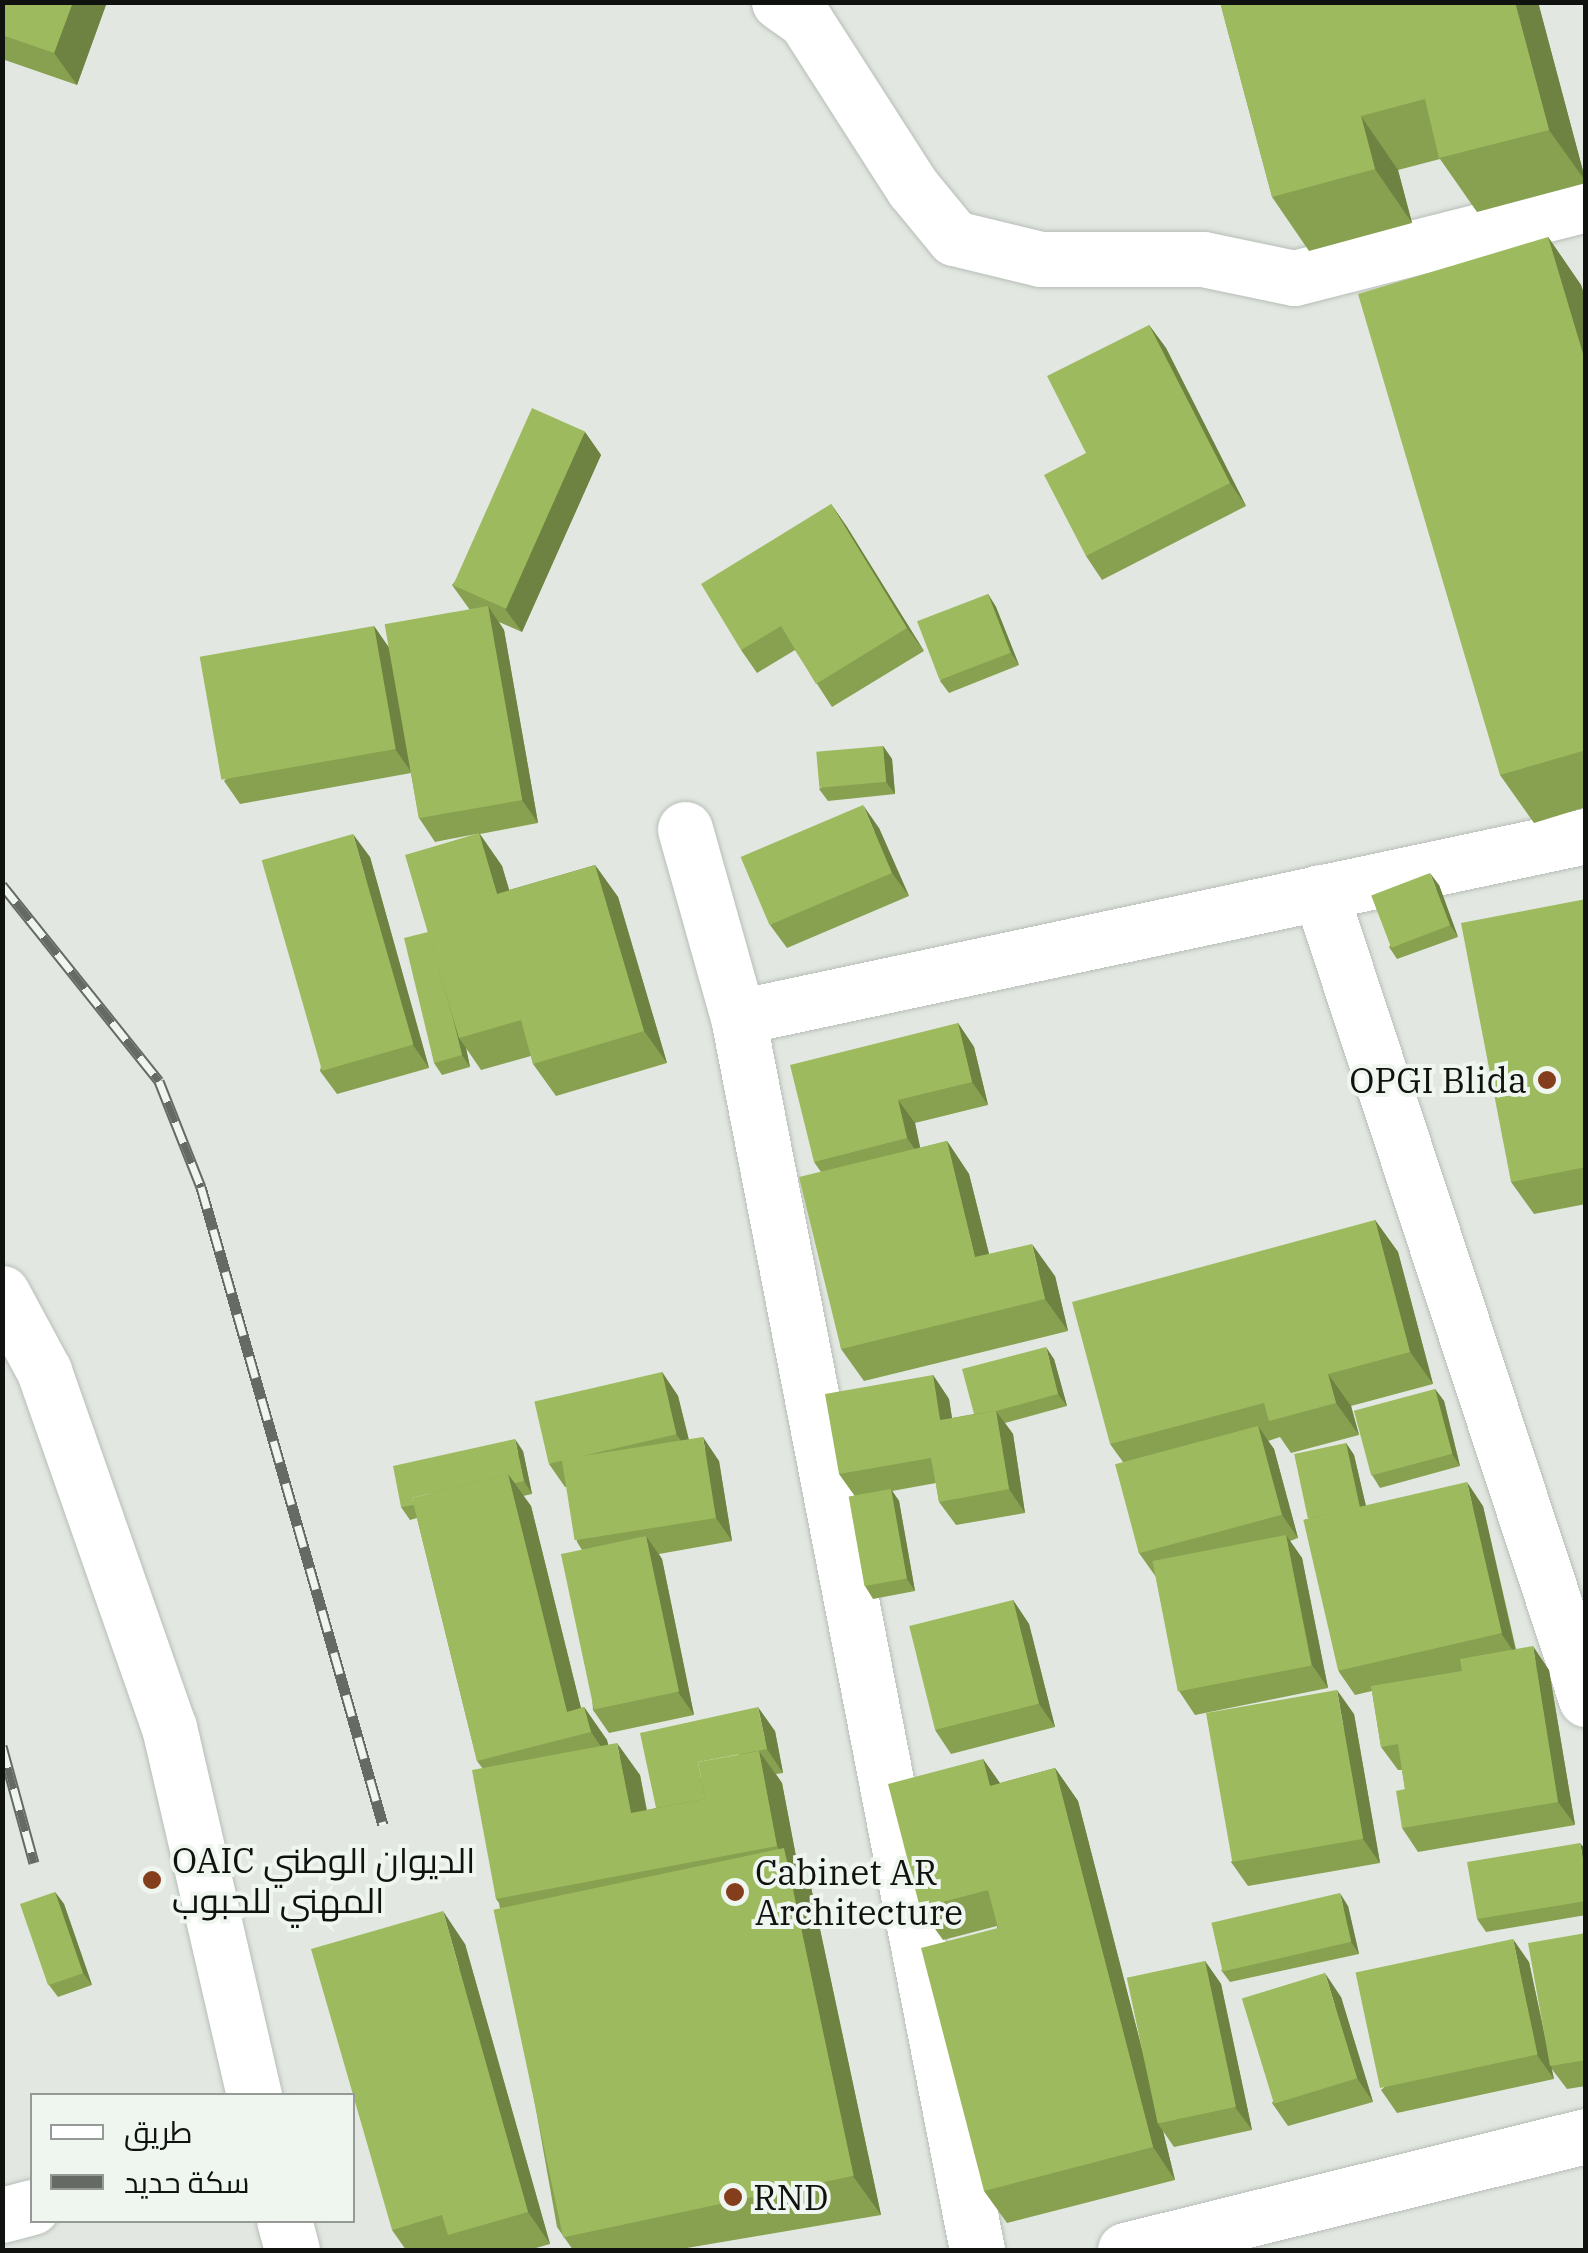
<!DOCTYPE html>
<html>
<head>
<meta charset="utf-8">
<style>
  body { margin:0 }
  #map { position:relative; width:1588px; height:2253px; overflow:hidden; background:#e2e8e1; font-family:"IBM Plex Serif",Cairo,serif }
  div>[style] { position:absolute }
  .roads { filter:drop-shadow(0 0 2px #b7bdb7) drop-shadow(0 0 2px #b7bdb7) }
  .minor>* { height:55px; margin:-27.5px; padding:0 27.5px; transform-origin:27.5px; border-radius:27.5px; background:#fff }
  .rail>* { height:11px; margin-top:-5.5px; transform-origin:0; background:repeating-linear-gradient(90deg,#eff5ef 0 22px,#666a65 0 44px); box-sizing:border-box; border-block:2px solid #666a65 }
  .wall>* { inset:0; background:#87a151 }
  .shaded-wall>* { inset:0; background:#6e8342 }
  .building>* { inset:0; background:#9dbb5e; transform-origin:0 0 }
  .dots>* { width:28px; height:28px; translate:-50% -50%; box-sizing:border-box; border:5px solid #eff5ef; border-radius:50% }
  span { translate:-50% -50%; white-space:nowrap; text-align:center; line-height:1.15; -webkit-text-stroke:8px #eff5ef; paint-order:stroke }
  .poi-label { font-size:35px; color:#101210 }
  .right { translate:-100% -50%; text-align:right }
  .left { translate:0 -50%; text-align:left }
  .frame { position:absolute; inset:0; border:5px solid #101210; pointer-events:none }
  .legend { position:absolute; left:30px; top:2093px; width:325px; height:130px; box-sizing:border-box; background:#eff5ef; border:2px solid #969a96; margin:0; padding:12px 18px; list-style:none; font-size:30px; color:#101210 }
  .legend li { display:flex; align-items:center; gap:20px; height:50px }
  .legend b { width:50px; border:2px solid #969a96 }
</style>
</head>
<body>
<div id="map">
  <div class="roads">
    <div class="minor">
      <div style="left:779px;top:2px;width:32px;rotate:35deg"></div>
      <div style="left:805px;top:20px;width:200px;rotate:57.3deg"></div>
      <div style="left:913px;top:188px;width:65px;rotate:50.6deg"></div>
      <div style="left:954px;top:238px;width:89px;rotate:13.6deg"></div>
      <div style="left:1041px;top:259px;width:162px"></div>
      <div style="left:1203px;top:259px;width:93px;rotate:11.8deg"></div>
      <div style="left:1294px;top:278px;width:301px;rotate:-14.2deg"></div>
      <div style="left:685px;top:829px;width:195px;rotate:74.3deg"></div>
      <div style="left:738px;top:1017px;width:1256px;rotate:79.03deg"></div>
      <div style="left:1320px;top:892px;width:850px;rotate:71.76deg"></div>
      <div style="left:738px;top:1017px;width:867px;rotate:-12.05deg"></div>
      <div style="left:2px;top:1293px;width:89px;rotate:61.7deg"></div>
      <div style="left:44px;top:1371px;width:377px;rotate:70.7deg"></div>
      <div style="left:169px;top:1727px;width:379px;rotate:77deg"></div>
      <div style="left:2px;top:2215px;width:31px;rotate:-15deg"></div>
      <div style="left:284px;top:2220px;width:31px;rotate:75deg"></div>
      <div style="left:1125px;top:2250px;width:475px;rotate:-13.9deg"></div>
    </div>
  </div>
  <div class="rail">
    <div style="left:2px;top:885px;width:251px;rotate:51.3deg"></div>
    <div style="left:159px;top:1081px;width:114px;rotate:68.4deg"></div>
    <div style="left:201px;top:1187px;width:663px;rotate:74.08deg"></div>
    <div style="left:2px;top:1746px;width:121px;rotate:74.7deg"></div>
  </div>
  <div class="wall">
    <div style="clip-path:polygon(2px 2px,107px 2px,77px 85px,2px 59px)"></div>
    <div style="clip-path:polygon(1220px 2px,1538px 2px,1586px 183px,1477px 212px,1440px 159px,1398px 170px,1412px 223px,1309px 251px,1272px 197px)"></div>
    <div style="clip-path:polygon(1548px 237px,1581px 285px,1586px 300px,1586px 807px,1534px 823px,1500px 775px)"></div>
    <div style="clip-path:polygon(1149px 325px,1166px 348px,1246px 506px,1102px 580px,1086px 556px,1086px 453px)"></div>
    <div style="clip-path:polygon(585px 432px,601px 455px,522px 632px,499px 622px,504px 630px,538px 823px,480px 834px,502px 866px,509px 890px,595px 865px,618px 897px,667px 1063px,556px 1096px,533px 1064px,531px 1056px,481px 1070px,466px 1048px,470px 1067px,442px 1075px,434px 1063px,428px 932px,476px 834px,435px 842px,419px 818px,411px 773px,240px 804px,224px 781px,374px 626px,389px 648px,470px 610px,452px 585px)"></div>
    <div style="clip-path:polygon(831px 504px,847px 527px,924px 651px,832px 707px,795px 650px,757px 673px,741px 650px)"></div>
    <div style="clip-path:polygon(988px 594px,996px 607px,1019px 665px,949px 693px,940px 681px)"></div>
    <div style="clip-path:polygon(883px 746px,892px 759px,895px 794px,828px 801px,819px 789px)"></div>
    <div style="clip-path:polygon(879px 828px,909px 896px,787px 948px,770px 925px)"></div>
    <div style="clip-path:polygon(370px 857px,429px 1068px,337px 1094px,320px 1071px)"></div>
    <div style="clip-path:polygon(1439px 885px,1458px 937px,1397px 959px,1389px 947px)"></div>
    <div style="clip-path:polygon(1586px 899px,1586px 1204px,1534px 1214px,1511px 1182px)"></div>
    <div style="clip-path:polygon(958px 1023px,974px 1047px,988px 1105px,915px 1123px,920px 1148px,947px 1141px,969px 1174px,989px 1254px,1055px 1276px,1068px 1331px,864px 1381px,841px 1349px,821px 1172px,814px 1162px)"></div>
    <div style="clip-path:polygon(1375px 1220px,1398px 1252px,1433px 1384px,1351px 1406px,1359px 1435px,1291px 1453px,1280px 1437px,1268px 1441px,1274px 1449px,1298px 1538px,1290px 1541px,1302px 1558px,1328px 1688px,1195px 1715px,1179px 1691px,1156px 1577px,1139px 1553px,1123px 1462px,1110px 1444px)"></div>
    <div style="clip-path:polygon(1054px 1359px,1067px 1406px,1005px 1423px,1013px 1434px,1025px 1513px,956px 1525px,939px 1502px,936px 1483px,892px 1491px,899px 1501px,915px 1591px,873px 1599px,865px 1586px,854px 1495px,839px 1474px,933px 1375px,949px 1399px,952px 1418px,974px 1414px)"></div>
    <div style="clip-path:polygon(662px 1372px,678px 1396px,689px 1440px,719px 1461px,732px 1541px,659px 1554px,662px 1559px,694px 1715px,609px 1733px,593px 1710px,582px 1550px,577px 1542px,567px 1487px,565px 1487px,549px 1464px)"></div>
    <div style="clip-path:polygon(1435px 1389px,1444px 1401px,1460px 1466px,1380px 1488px,1372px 1475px)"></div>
    <div style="clip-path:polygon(1346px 1443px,1354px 1455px,1366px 1506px,1483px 1506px,1516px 1649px,1549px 1670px,1575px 1825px,1418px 1852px,1402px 1828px,1405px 1789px,1402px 1770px,1398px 1770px,1381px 1747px,1372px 1691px,1355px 1695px,1339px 1672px,1309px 1519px)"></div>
    <div style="clip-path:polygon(523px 1451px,532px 1494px,523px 1496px,531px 1506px,581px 1708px,584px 1707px,607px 1740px,608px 1745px,640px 1775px,647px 1810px,656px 1808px,775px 1731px,783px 1773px,776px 1774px,782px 1783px,798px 1867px,811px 1887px,881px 2215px,675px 2250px,573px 2250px,557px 2227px,499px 1903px,496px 1899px,483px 1769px,477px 1761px,417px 1518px,410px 1520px,401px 1507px)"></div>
    <div style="clip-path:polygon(1013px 1600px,1029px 1624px,1055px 1727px,951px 1754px,935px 1730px)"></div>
    <div style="clip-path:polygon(1354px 1714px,1380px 1863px,1248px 1886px,1231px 1862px)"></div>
    <div style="clip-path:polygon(983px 1759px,1000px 1783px,1055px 1768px,1078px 1801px,1144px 2057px,1205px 1961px,1221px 1984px,1252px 2130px,1174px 2147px,1163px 2131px,1175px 2180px,1007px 2223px,984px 2191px,997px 1926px,943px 1940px,920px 1908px)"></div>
    <div style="clip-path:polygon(1586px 1850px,1586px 1915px,1486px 1932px,1477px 1919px)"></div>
    <div style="clip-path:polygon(55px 1892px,64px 1904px,92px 1985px,58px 1997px,49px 1985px)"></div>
    <div style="clip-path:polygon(1348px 1906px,1359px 1954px,1230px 1982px,1221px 1970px)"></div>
    <div style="clip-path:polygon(1586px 1933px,1586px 2086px,1567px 2089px,1551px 2068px,1554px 2079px,1397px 2113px,1381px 2090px,1529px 1962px,1546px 2041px)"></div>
    <div style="clip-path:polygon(465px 1944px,550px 2244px,529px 2250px,406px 2250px,392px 2230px)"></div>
    <div style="clip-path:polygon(1341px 1997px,1373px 2102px,1288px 2126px,1272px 2103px)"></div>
  </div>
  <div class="shaded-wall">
    <div style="clip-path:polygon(73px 2px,107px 2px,77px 85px,54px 53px)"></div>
    <div style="clip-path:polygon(1515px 2px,1538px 2px,1586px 182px,1549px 130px)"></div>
    <div style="clip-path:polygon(1361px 116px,1398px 170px,1412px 223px,1375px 169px)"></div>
    <div style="clip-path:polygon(1548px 237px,1581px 285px,1586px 300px,1586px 364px)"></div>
    <div style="clip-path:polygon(1149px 325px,1166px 348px,1246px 506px,1230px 483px)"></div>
    <div style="clip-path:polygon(585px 432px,601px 455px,522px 632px,505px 609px)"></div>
    <div style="clip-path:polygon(831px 504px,847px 527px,924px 651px,907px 628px)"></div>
    <div style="clip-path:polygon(988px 594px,996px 607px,1019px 665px,1011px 653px)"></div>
    <div style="clip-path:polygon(488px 606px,504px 630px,538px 823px,522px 800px)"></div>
    <div style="clip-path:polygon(374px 626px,390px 649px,412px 773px,395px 749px)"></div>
    <div style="clip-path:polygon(883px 746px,892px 759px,895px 794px,886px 782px)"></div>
    <div style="clip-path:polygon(863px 805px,879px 828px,909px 896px,892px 873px)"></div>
    <div style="clip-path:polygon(479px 833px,502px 866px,520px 926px,497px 894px)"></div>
    <div style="clip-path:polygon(353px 834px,370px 857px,429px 1068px,413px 1045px)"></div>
    <div style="clip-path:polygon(595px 865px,618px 897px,667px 1063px,644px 1031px)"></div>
    <div style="clip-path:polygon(1430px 873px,1439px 885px,1458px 937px,1450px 925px)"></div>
    <div style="clip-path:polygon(432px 931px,459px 1038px,466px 1048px,470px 1067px,462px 1055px)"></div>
    <div style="clip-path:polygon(958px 1023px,974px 1047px,988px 1105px,972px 1082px)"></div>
    <div style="clip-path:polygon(898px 1100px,915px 1123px,923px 1161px,907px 1138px)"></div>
    <div style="clip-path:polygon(947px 1141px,969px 1174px,998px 1290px,975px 1257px)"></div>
    <div style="clip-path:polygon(1375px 1220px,1398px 1252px,1433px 1384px,1410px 1352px)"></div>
    <div style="clip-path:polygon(1032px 1244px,1055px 1276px,1068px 1331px,1045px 1299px)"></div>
    <div style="clip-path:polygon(1046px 1347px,1054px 1359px,1067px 1406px,1058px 1394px)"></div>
    <div style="clip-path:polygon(662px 1372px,678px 1396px,693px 1457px,676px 1434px)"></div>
    <div style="clip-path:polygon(1328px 1374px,1351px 1406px,1359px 1435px,1336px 1403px)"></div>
    <div style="clip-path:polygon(933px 1375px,949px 1399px,956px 1444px,940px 1420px)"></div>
    <div style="clip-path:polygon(1435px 1389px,1444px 1401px,1460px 1466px,1452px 1454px)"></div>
    <div style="clip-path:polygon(996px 1411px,1013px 1434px,1025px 1513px,1009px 1489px)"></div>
    <div style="clip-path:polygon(1258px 1426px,1274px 1449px,1298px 1538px,1282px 1515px)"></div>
    <div style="clip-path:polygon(703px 1437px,719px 1461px,732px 1541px,716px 1518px)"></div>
    <div style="clip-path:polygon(515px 1439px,523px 1451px,532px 1494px,524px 1481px)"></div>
    <div style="clip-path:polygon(1346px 1443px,1354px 1455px,1371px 1528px,1362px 1516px)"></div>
    <div style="clip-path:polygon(508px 1474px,531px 1506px,587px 1733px,567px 1712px)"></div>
    <div style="clip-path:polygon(1467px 1482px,1483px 1506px,1517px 1657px,1501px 1633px)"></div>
    <div style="clip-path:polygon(891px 1489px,899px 1501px,915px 1591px,907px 1579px)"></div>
    <div style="clip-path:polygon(1286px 1535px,1302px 1558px,1328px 1688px,1312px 1665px)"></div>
    <div style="clip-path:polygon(646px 1536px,662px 1559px,694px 1715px,678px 1692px)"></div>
    <div style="clip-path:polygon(1013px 1600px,1029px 1624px,1055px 1727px,1039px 1704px)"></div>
    <div style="clip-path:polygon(1533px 1646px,1549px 1670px,1575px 1825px,1558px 1802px)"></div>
    <div style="clip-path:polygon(1337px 1690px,1354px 1714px,1380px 1863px,1363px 1839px)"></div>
    <div style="clip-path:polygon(584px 1707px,607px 1740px,613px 1764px,591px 1732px)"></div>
    <div style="clip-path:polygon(758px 1707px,775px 1731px,783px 1773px,767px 1749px)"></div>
    <div style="clip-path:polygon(617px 1743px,640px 1775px,653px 1846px,631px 1813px)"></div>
    <div style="clip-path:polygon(759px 1751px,782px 1783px,798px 1867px,811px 1887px,881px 2215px,853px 2176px,787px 1860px,777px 1846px)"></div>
    <div style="clip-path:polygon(983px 1759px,1006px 1792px,990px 1786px)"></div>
    <div style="clip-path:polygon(1055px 1768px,1078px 1801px,1161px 2123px,1158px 2124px,1163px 2131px,1175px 2180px,1153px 2147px)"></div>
    <div style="clip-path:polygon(1580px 1843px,1586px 1850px,1586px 1874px)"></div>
    <div style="clip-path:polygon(55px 1892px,64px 1904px,92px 1985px,83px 1973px)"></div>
    <div style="clip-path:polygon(1340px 1893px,1348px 1906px,1359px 1954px,1351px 1942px)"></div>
    <div style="clip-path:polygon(443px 1911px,465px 1944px,550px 2244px,528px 2212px)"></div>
    <div style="clip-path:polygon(1513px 1939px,1529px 1962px,1554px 2079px,1537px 2055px)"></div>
    <div style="clip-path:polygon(1205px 1961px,1221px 1984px,1252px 2130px,1235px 2107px)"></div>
    <div style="clip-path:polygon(1325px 1973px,1341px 1997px,1373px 2102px,1357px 2078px)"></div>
  </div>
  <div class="building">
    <div style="clip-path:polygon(2px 2px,73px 2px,54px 53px,2px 35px)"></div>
    <div style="clip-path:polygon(1220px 2px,1515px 2px,1549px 130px,1439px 158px,1425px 99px,1361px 116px,1375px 169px,1272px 197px)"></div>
    <div style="clip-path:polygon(1548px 237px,1586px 364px,1586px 750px,1500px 775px,1358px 294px)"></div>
    <div style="clip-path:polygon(1149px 325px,1230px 483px,1086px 556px,1044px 475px,1086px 453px,1047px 376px)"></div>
    <div style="left:532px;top:408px;width:58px;height:194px;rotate:24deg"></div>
    <div style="clip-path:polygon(831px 504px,907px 628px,816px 684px,781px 626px,741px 650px,701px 584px)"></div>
    <div style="left:988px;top:594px;width:63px;height:76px;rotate:69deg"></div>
    <div style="left:488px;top:606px;width:197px;height:105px;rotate:80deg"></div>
    <div style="left:374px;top:626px;width:125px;height:177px;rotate:80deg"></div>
    <div style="left:883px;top:746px;width:36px;height:67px;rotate:85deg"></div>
    <div style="left:863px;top:805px;width:74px;height:133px;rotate:67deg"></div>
    <div style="clip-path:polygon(479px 833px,497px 894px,595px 865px,644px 1031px,533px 1064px,521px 1020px,459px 1038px,405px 855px)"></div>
    <div style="left:353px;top:834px;width:219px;height:95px;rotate:74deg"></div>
    <div style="left:1430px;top:873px;width:56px;height:63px;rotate:69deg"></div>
    <div style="clip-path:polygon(1586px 899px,1586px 1167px,1511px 1182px,1461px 923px)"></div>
    <div style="clip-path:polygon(428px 932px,453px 1019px,462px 1055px,434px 1063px,404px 938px)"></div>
    <div style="clip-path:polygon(958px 1023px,972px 1082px,898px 1100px,907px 1138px,814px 1162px,790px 1065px)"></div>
    <div style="clip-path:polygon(947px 1141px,975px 1257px,1032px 1244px,1045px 1299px,841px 1349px,799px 1177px)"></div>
    <div style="clip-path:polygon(1375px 1220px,1410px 1352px,1328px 1374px,1336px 1403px,1269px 1421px,1264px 1403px,1110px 1444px,1072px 1302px)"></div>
    <div style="clip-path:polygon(1046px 1347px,1058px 1394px,996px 1411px,974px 1414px,962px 1369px)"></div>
    <div style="left:662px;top:1372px;width:64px;height:131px;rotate:77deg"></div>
    <div style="clip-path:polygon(933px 1375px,940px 1420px,996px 1411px,1009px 1489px,939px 1502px,931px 1458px,839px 1474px,825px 1394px)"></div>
    <div style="left:1435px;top:1389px;width:67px;height:84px;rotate:75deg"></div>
    <div style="left:1258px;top:1426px;width:92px;height:148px;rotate:75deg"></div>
    <div style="left:703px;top:1437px;width:82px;height:143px;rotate:81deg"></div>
    <div style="clip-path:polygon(515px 1439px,524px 1481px,515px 1483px,508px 1474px,412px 1498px,414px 1505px,401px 1507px,393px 1466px)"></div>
    <div style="left:1346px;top:1443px;width:66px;height:53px;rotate:78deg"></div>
    <div style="clip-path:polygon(508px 1474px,567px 1712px,584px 1707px,591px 1732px,477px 1761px,412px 1498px)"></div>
    <div style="left:1467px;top:1482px;width:155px;height:168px;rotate:77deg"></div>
    <div style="left:891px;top:1489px;width:91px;height:43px;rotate:80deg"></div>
    <div style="left:1286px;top:1535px;width:133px;height:136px;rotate:79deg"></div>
    <div style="left:646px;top:1536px;width:159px;height:87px;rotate:78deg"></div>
    <div style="left:1013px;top:1600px;width:107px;height:107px;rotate:76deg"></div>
    <div style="clip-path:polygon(1533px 1646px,1558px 1802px,1402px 1828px,1396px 1791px,1405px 1789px,1398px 1744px,1381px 1747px,1371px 1686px,1462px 1671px,1460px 1659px)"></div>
    <div style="left:1337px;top:1690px;width:151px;height:133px;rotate:80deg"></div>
    <div style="clip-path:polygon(758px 1707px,767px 1749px,698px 1762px,705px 1799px,656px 1808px,640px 1733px)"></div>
    <div style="clip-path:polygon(617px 1743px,631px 1813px,705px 1799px,698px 1762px,759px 1751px,777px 1846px,496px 1899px,472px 1770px)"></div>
    <div style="clip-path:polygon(983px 1759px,990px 1786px,1055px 1768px,1153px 2147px,984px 2191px,921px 1948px,998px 1928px,988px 1890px,920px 1908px,888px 1784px)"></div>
    <div style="clip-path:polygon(1580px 1843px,1586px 1874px,1586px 1901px,1477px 1919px,1467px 1862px)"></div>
    <div style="left:784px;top:1848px;width:335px;height:297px;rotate:78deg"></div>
    <div style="left:55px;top:1892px;width:86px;height:37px;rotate:71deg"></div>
    <div style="left:1340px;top:1893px;width:50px;height:132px;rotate:77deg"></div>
    <div style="clip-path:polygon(443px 1911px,528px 2212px,448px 2235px,442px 2215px,392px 2230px,311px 1949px)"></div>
    <div style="clip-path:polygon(1586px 1933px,1586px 2060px,1550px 2066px,1528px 1943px)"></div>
    <div style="left:1513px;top:1939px;width:118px;height:161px;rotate:78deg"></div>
    <div style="left:1205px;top:1961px;width:149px;height:80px;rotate:78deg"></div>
    <div style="left:1325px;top:1973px;width:110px;height:87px;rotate:73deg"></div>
  </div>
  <div class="dots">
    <div style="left:1547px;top:1080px;background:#853e1c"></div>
    <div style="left:152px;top:1880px;background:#853e1c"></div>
    <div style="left:735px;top:1892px;background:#853e1c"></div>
    <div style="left:733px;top:2197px;background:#853e1c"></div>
  </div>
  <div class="poi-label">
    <span class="right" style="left:1527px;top:1080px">OPGI Blida</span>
    <span class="left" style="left:172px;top:1880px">OAIC الديوان الوطني<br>المهني للحبوب</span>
    <span class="left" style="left:755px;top:1892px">Cabinet AR<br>Architecture</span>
    <span class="left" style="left:753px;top:2197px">RND</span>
  </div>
  <div class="frame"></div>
  <ul class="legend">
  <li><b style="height:12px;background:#fff"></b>طريق</li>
  <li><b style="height:12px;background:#666a65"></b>سكة حديد</li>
  </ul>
</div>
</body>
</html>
